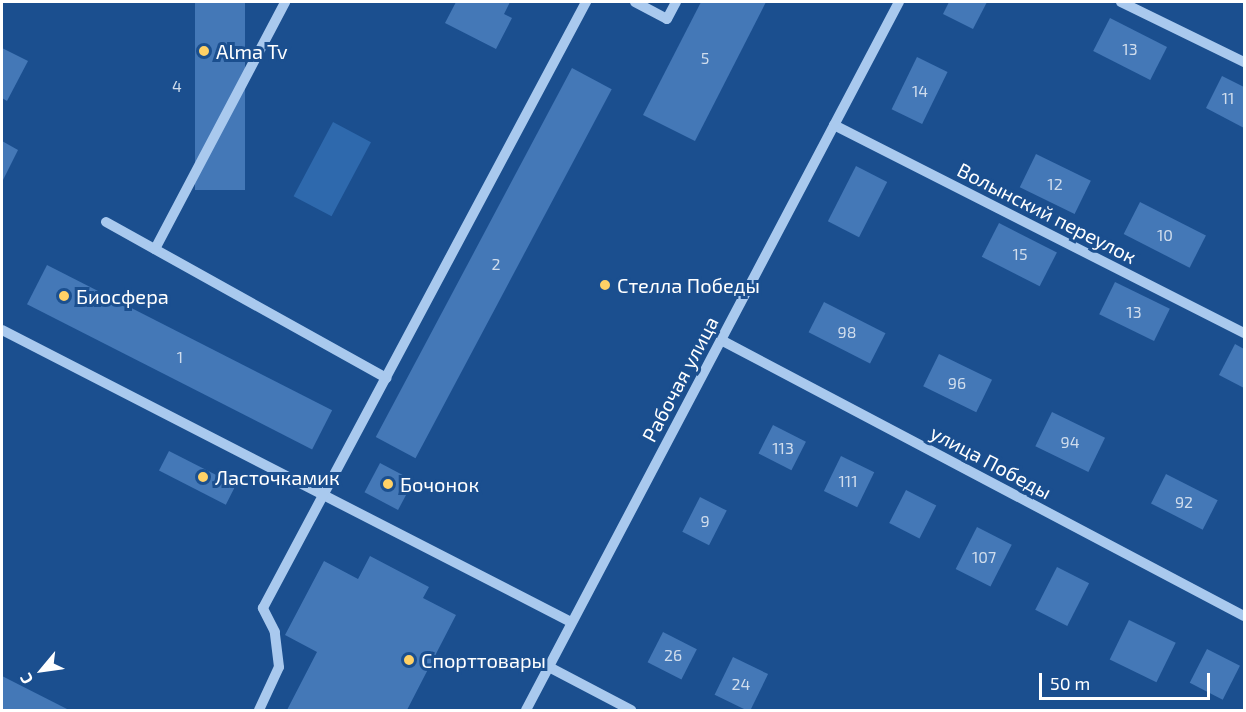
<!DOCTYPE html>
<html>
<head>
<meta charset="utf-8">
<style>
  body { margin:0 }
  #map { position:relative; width:1246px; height:712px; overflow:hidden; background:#1b4f8f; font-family:"Exo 2",sans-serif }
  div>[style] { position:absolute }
  .green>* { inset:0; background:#2e69ad; transform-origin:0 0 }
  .building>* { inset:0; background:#4478b7; transform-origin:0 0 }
  .minor>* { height:10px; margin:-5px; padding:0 5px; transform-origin:5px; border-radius:5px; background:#a9c9ee }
  .dots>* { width:16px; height:16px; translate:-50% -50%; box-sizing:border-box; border:3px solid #1b4f8f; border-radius:50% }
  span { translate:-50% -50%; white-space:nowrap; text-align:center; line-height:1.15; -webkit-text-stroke:6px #1b4f8f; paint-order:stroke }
  .number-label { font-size:16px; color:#d0dded }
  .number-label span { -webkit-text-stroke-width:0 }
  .poi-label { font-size:20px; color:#fff }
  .left { translate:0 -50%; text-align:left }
  .street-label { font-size:20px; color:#fff }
  .frame { position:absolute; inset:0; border:3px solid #fff; pointer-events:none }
  .north { position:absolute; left:12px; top:640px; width:60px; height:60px; -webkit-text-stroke:4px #1b4f8f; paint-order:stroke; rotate:241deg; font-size:16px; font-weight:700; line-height:24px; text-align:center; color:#fff }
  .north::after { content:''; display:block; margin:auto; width:21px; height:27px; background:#fff; clip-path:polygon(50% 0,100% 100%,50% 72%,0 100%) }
  .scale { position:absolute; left:1039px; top:673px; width:171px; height:27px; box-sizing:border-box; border:3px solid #fff; border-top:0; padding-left:8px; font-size:18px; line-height:21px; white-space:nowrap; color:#fff; -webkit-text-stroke:4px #1b4f8f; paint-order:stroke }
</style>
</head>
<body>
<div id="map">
  <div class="green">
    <div style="left:333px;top:122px;width:43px;height:84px;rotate:28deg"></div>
  </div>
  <div class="building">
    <div style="left:195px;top:2px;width:50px;height:188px"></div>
    <div style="clip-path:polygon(456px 2px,510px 2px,504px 14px,512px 18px,496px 49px,445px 23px)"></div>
    <div style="clip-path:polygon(701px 2px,766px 2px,695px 141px,643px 115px)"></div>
    <div style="clip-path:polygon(949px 2px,987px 2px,973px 29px,943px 14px)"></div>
    <div style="left:1110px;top:18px;width:64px;height:37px;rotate:27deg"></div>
    <div style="clip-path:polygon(2px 48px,28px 61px,7px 101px,2px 98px)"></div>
    <div style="left:917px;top:57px;width:34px;height:58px;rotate:26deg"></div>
    <div style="left:572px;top:68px;width:45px;height:418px;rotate:28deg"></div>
    <div style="clip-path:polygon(1222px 76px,1244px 87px,1244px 128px,1206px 108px)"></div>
    <div style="clip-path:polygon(2px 141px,18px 150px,2px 182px)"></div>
    <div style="left:1036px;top:154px;width:61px;height:37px;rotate:26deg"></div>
    <div style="left:856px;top:166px;width:35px;height:62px;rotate:27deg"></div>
    <div style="left:1140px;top:202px;width:74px;height:36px;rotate:27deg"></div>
    <div style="left:999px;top:223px;width:65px;height:38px;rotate:27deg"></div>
    <div style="left:47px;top:265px;width:320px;height:44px;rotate:27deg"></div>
    <div style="left:1115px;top:282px;width:61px;height:36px;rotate:26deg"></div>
    <div style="left:824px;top:302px;width:69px;height:34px;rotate:27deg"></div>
    <div style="clip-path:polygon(1235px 344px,1244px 349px,1244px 388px,1219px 375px)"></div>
    <div style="left:939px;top:354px;width:59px;height:36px;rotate:26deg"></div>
    <div style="left:1052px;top:412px;width:59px;height:38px;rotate:26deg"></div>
    <div style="left:773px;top:425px;width:37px;height:32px;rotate:27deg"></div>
    <div style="left:169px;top:451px;width:75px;height:22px;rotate:27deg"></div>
    <div style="left:841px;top:456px;width:37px;height:39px;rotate:26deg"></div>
    <div style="left:380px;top:463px;width:38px;height:33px;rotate:28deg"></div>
    <div style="left:1166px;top:474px;width:58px;height:33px;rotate:27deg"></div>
    <div style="left:906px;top:490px;width:34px;height:37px;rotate:27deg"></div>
    <div style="left:700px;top:497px;width:30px;height:39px;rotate:27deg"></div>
    <div style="left:977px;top:527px;width:39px;height:47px;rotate:27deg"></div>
    <div style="clip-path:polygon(370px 556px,429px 587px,423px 598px,456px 615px,407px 710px,287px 710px,317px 652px,285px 635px,324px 561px,358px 579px)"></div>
    <div style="left:1057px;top:567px;width:36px;height:48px;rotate:27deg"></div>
    <div style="left:1129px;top:620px;width:52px;height:44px;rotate:26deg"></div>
    <div style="left:663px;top:632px;width:38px;height:34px;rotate:27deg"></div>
    <div style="left:1207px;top:649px;width:37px;height:38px;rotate:27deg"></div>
    <div style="left:733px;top:657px;width:39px;height:42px;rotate:26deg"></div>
    <div style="clip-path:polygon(2px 676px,69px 710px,2px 710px)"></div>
  </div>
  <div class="minor">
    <div style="left:635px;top:2px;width:36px;rotate:28deg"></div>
    <div style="left:667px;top:19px;width:19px;rotate:-62deg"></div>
    <div style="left:1121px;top:2px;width:137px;rotate:26deg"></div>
    <div style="left:834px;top:125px;width:460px;rotate:26.9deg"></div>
    <div style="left:106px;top:222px;width:321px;rotate:29.1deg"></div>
    <div style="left:155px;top:249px;width:279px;rotate:-62.2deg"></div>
    <div style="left:2px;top:330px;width:640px;rotate:27.17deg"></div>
    <div style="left:721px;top:340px;width:591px;rotate:27.82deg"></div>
    <div style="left:549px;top:667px;width:93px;rotate:27.7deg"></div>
    <div style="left:259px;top:710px;width:47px;rotate:-65.1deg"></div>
    <div style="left:279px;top:667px;width:35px;rotate:-97deg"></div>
    <div style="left:275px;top:632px;width:27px;rotate:-117deg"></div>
    <div style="left:263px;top:608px;width:687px;rotate:-61.94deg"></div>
    <div style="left:526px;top:710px;width:800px;rotate:-62.22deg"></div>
  </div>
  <div class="dots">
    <div style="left:204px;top:51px;background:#ffd166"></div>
    <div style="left:605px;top:285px;background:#ffd166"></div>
    <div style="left:64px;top:296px;background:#ffd166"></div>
    <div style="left:203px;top:477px;background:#ffd166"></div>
    <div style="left:388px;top:484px;background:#ffd166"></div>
    <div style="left:409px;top:660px;background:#ffd166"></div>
  </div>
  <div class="number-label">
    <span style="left:1130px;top:49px">13</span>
    <span style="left:705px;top:58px">5</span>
    <span style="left:177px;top:86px">4</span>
    <span style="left:920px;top:91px">14</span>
    <span style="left:1228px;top:98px">11</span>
    <span style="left:1055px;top:184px">12</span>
    <span style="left:1165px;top:235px">10</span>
    <span style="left:1020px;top:254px">15</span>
    <span style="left:496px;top:264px">2</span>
    <span style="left:1134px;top:312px">13</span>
    <span style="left:847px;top:332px">98</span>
    <span style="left:180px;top:357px">1</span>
    <span style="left:957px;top:383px">96</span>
    <span style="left:1070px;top:442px">94</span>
    <span style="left:783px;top:448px">113</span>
    <span style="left:848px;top:481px">111</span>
    <span style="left:1184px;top:502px">92</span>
    <span style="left:705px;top:521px">9</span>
    <span style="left:984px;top:557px">107</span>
    <span style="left:673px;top:655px">26</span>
    <span style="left:741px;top:684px">24</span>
  </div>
  <div class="poi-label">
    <span class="left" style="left:216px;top:51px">Alma Tv</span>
    <span class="left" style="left:617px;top:285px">Стелла Победы</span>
    <span class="left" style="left:76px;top:296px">Биосфера</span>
    <span class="left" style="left:215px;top:477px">Ласточкамик</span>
    <span class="left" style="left:400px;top:484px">Бочонок</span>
    <span class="left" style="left:421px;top:660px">Спорттовары</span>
  </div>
  <div class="street-label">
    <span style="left:1047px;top:213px;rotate:27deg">Волынский переулок</span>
    <span style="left:680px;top:379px;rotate:-62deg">Рабочая улица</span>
    <span style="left:991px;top:462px;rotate:28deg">улица Победы</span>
  </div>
  <div class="frame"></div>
  <div class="north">С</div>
  <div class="scale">50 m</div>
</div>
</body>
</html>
